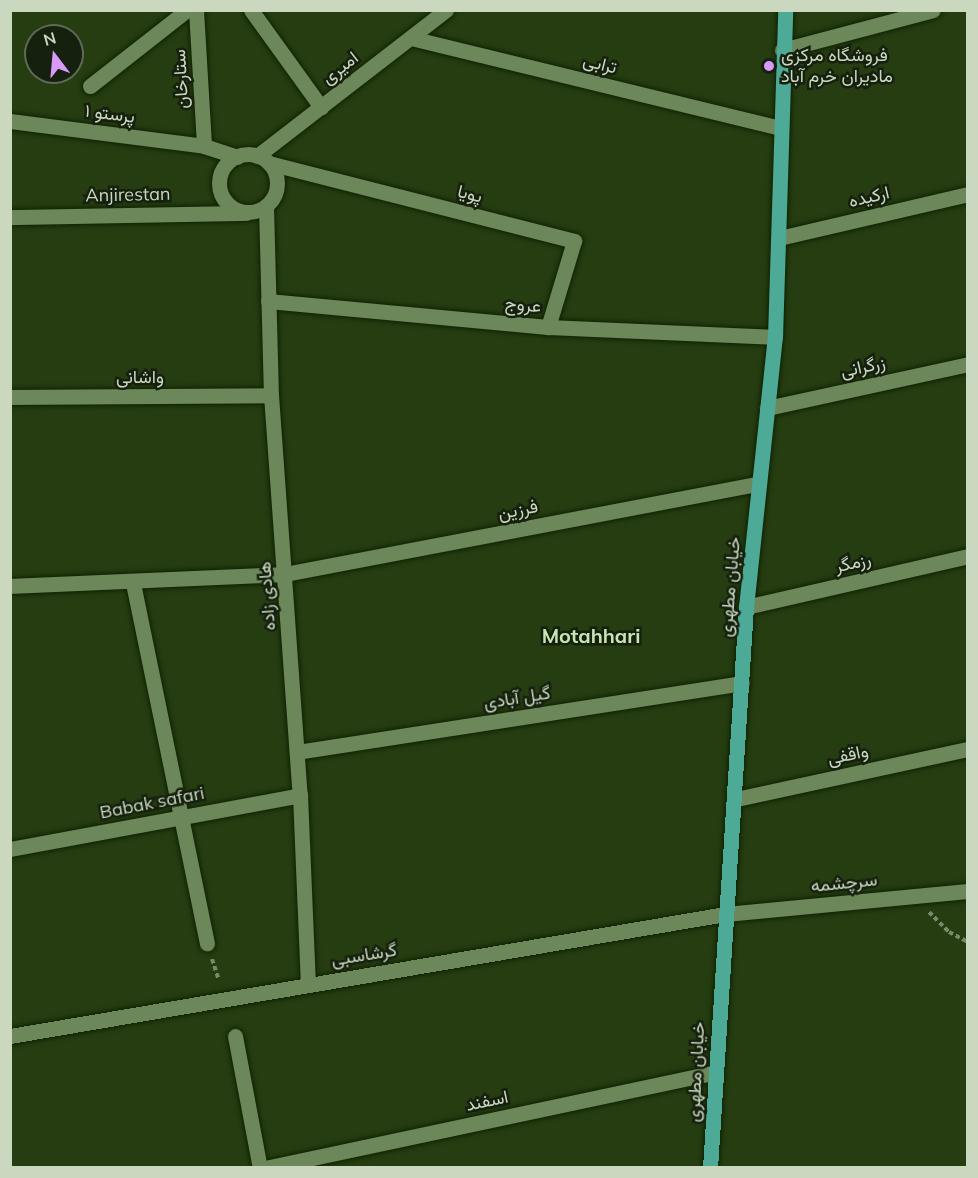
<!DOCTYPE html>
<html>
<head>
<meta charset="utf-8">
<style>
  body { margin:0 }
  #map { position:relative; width:978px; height:1178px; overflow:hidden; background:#253d11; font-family:Mulish,Vazirmatn,sans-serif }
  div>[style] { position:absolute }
  .path>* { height:4px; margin-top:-2px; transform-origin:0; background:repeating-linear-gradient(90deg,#788b69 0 4.5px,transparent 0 7.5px) }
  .roads { filter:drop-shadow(0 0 2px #102202) drop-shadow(0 0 2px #102202) }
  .minor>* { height:15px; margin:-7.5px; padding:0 7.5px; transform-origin:7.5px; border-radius:7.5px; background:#6c8759 }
  .minor>.ring { margin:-7.5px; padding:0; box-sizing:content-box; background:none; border:15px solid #6c8759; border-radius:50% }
  .major>* { height:15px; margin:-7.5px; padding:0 7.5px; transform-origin:7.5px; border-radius:7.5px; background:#4caa97 }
  .dots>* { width:16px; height:16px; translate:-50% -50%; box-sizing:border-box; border:3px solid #15200e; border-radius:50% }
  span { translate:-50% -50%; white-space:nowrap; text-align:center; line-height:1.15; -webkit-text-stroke:5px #15200e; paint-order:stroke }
  .poi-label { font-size:18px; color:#c9d8bf }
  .left { translate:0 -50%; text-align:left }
  .street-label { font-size:18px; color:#c9d8bf }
  .neighbourhood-label { font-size:20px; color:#c7e6b4; font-weight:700 }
  .frame { position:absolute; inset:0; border:12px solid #c9d8bf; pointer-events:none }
  .north { position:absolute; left:24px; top:24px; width:60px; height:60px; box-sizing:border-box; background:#15200e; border:2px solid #5d6a55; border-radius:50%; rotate:344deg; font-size:16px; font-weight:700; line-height:24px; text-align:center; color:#c9d8bf }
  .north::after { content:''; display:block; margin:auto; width:21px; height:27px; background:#d89af8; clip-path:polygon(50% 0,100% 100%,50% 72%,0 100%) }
</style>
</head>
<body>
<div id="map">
  <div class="path">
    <div style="left:929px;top:912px;width:28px;rotate:45deg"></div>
    <div style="left:949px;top:932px;width:21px;rotate:28deg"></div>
    <div style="left:212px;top:959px;width:22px;rotate:72deg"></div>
  </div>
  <div class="roads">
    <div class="minor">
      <div style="left:196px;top:10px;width:136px;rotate:86.6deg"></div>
      <div style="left:251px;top:10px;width:120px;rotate:54.2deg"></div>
      <div style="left:411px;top:38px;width:379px;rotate:13.7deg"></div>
      <div style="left:782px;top:50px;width:156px;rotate:-14.8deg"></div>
      <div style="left:90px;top:86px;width:123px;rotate:-38.1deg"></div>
      <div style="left:10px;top:121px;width:196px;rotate:7.3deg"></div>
      <div style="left:204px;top:146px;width:35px;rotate:18deg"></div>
      <div class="ring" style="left:219px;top:154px;width:43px;height:43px"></div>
      <div style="left:257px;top:156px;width:239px;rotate:-37.7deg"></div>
      <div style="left:269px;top:163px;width:315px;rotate:14.3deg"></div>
      <div style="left:574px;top:241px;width:90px;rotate:106.8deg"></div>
      <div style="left:266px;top:206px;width:189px;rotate:88.5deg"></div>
      <div style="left:271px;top:395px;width:401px;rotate:85.9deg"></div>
      <div style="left:300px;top:795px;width:189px;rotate:87.6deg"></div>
      <div style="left:10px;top:217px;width:236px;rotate:-1deg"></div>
      <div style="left:779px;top:238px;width:194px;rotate:-13.1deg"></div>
      <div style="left:268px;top:301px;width:281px;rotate:5.3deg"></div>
      <div style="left:548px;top:327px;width:227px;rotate:2.5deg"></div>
      <div style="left:10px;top:397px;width:261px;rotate:-0.4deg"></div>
      <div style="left:767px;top:408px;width:206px;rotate:-12.3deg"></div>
      <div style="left:133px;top:583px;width:368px;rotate:78.4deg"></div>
      <div style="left:10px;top:586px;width:275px;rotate:-2.5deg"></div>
      <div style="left:285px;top:574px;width:481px;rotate:-10.8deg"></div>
      <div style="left:746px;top:607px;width:228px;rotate:-12.9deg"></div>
      <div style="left:297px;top:752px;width:450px;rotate:-8.8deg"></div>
      <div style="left:736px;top:799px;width:237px;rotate:-12.2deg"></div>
      <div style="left:10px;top:849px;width:295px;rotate:-10.5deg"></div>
      <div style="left:10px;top:1036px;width:725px;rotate:-9.68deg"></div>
      <div style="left:725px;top:914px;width:244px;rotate:-5.4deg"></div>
      <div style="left:235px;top:1036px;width:134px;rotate:79.3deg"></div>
      <div style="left:265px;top:1168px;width:461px;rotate:-12deg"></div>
    </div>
    <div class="major">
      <div style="left:710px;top:1168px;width:562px;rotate:-86.33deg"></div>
      <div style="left:746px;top:607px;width:272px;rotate:-83.9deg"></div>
      <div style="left:775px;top:337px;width:327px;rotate:-88.2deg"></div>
    </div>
  </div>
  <div class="dots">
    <div style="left:769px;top:66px;background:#d89af8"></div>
  </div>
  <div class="poi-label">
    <span class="left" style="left:781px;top:66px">فروشگاه مرکزی<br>مادیران خرم آباد</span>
  </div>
  <div class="street-label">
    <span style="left:600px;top:64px;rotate:14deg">ترابی</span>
    <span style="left:340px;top:68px;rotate:-38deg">امیری</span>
    <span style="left:181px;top:79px;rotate:-93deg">ستارخان</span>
    <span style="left:110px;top:114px;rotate:7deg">پرستو ۱</span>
    <span style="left:470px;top:194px;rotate:14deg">پویا</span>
    <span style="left:128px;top:195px;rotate:-1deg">Anjirestan</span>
    <span style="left:869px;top:197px;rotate:-13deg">ارکیده</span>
    <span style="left:523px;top:305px;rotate:5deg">عروج</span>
    <span style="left:863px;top:367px;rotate:-12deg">زرگرانی</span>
    <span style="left:140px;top:377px">واشانی</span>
    <span style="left:518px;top:510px;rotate:-11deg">فرزین</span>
    <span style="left:853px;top:563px;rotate:-13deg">رزمگر</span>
    <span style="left:730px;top:587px;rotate:-85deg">خیابان مطهری</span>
    <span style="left:267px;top:596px;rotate:-94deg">هادی زاده</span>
    <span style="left:517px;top:698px;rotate:-9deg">گیل آبادی</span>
    <span style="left:848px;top:755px;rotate:-12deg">واقفی</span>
    <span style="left:152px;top:803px;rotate:-11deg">Babak safari</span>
    <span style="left:844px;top:883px;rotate:-6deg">سرچشمه</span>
    <span style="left:364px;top:955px;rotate:-9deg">گرشاسبی</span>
    <span style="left:696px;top:1072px;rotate:-87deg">خیابان مطهری</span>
    <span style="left:487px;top:1101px;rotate:-12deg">اسفند</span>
  </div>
  <div class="neighbourhood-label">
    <span style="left:591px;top:635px">Motahhari</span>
  </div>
  <div class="frame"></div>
  <div class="north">N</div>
</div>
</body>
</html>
